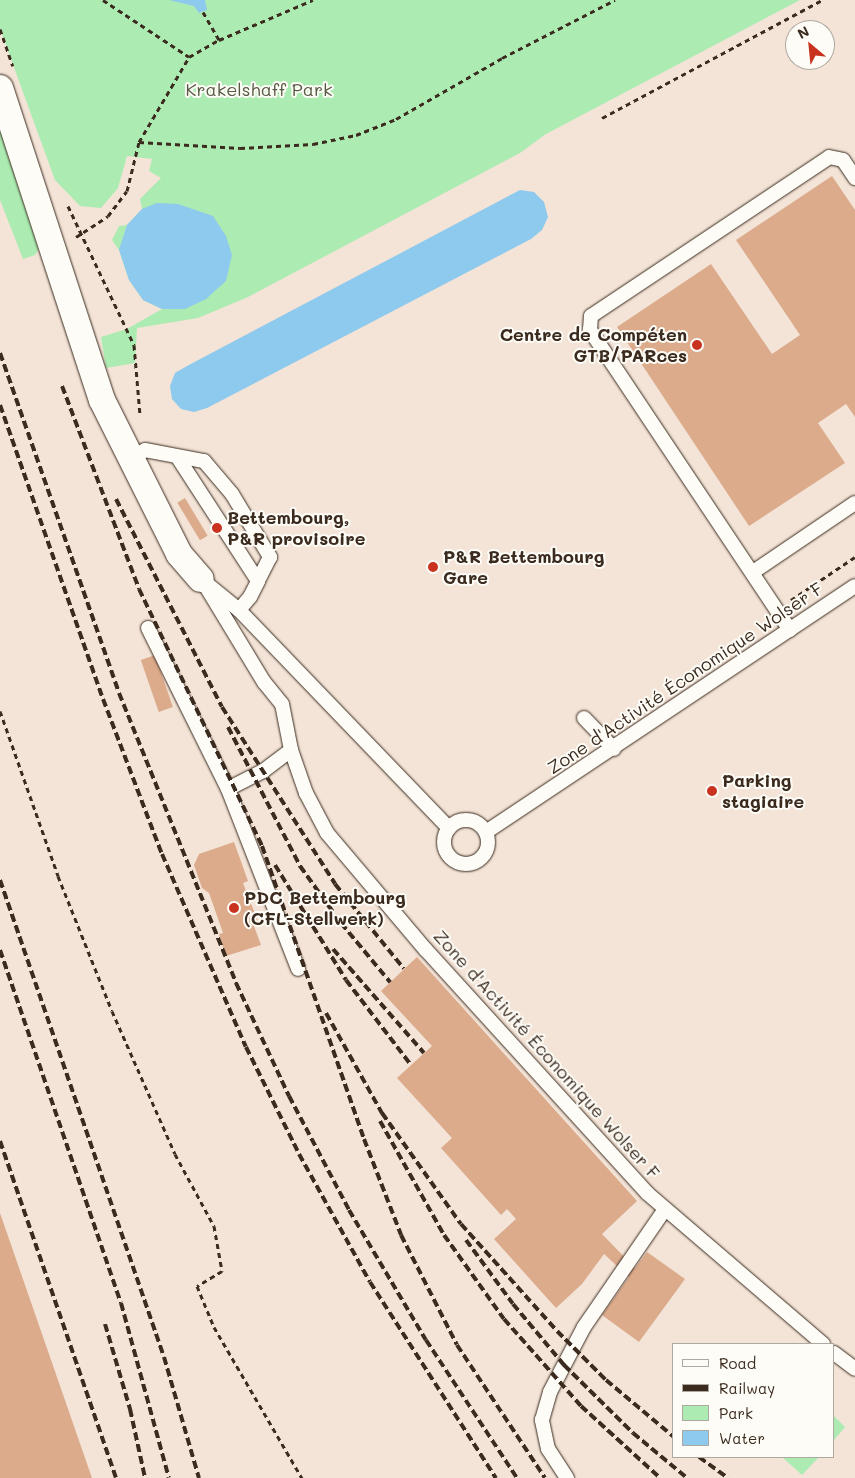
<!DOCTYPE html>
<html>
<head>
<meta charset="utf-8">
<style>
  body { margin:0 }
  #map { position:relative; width:855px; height:1478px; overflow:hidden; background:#f3e4d7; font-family:Mali,sans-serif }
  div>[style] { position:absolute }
  .green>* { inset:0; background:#acebb2 }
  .water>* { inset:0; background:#8ec9ee }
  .building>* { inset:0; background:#dbab8c; transform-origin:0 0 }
  .path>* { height:3px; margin-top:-1.5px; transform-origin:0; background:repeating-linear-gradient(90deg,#3b2a1e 0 5px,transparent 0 9px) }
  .roads { filter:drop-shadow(0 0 1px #3b2a1e) drop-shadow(0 0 1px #3b2a1e) }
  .service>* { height:14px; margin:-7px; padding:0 7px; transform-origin:7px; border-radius:7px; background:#fdfcf7 }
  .service>.ring { margin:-7px; padding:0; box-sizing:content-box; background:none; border:14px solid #fdfcf7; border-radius:50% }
  .minor>* { height:26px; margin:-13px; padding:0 13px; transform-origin:13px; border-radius:13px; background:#fdfcf7 }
  .rail>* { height:4px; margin-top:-2px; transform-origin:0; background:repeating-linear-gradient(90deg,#3b2a1e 0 8px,transparent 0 12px) }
  .dots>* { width:14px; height:14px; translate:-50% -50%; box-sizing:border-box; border:2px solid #fdfcf7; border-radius:50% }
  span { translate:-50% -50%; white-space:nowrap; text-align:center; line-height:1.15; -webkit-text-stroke:4px #fdfcf7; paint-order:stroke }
  .park-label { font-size:18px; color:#575a43 }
  .poi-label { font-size:18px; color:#3b2a1e; font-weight:700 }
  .right { translate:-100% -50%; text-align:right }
  .left { translate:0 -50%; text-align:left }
  .street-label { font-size:18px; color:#3b2a1e }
  .legend { position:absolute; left:672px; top:1343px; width:162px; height:115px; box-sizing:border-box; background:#fdfcf7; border:1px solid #afa8a0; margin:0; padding:6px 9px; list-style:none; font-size:15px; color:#3b2a1e }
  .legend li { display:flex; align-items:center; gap:10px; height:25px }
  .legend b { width:25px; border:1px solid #afa8a0 }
  .north { position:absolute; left:785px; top:20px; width:50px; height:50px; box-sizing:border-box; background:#fdfcf7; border:1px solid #afa8a0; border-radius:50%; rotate:332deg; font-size:14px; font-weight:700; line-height:20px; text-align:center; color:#3b2a1e }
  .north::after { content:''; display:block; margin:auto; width:18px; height:22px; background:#c8321e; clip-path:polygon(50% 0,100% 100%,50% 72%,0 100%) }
</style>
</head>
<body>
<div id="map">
  <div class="green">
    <div style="clip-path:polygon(0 0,800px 0,546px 134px,520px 153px,248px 297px,198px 318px,137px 328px,135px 363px,106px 368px,101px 337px,127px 329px,162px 309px,143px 300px,129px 280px,119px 250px,112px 240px,119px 226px,127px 225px,142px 209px,140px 199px,161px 178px,149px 171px,152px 159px,127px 156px,118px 188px,101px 208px,80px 206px,55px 180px,0 29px)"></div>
    <div style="clip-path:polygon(0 120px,43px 242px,35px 255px,23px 259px,0 200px)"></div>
    <div style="clip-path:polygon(834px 1416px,845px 1427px,834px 1440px)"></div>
    <div style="clip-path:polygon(782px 1457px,819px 1457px,802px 1475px)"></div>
  </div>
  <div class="water">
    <div style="clip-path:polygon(169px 0,205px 0,207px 10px,199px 13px,194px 6px)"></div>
    <div style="clip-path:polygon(520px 190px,534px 192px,544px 202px,548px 217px,542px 230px,531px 239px,207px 408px,194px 412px,181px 409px,172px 399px,170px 386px,175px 373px,187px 366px)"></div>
    <div style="clip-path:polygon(157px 203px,178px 204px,213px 216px,226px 236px,232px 255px,226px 281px,206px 299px,185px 309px,162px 309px,143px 300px,129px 280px,119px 250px,127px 225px,142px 209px)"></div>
  </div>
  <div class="building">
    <div style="clip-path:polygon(832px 176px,855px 210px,855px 417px,846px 404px,818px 423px,845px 463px,749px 526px,617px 327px,711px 264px,772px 354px,800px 335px,736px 240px)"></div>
    <div style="left:185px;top:498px;width:44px;height:9px;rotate:59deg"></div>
    <div style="left:155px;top:655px;width:55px;height:15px;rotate:71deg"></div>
    <div style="clip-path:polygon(234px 842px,248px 881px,243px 883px,259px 924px,254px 926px,261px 945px,226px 956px,219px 934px,223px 933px,209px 893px,202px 888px,194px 865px,199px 854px)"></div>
    <div style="clip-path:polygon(417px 957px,637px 1201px,602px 1234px,635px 1268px,647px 1252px,685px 1279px,639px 1342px,602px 1315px,629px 1277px,604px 1254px,582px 1284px,556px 1308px,494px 1239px,516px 1219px,507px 1209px,501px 1215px,441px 1148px,452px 1138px,397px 1078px,432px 1046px,381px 991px)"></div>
    <div style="clip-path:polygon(0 1213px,92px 1478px,0 1478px)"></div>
  </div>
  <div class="path">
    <div style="left:103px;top:0;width:103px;rotate:33.5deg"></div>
    <div style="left:203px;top:12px;width:32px;rotate:60deg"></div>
    <div style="left:0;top:29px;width:39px;rotate:71deg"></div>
    <div style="left:602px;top:118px;width:250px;rotate:-28.2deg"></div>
    <div style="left:139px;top:142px;width:101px;rotate:3.4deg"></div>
    <div style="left:240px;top:148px;width:73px;rotate:-3.1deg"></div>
    <div style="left:313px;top:144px;width:44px;rotate:-11.8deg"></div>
    <div style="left:356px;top:135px;width:43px;rotate:-21.8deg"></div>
    <div style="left:396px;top:119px;width:122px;rotate:-29.9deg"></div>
    <div style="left:502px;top:58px;width:127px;rotate:-27.2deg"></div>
    <div style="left:68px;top:206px;width:154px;rotate:64.6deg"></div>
    <div style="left:134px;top:345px;width:70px;rotate:85.1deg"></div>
    <div style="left:76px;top:237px;width:38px;rotate:-33deg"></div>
    <div style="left:108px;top:216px;width:31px;rotate:-53deg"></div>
    <div style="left:127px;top:191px;width:50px;rotate:-76.2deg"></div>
    <div style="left:139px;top:142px;width:99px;rotate:-59.5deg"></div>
    <div style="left:189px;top:57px;width:34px;rotate:-30deg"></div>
    <div style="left:219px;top:40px;width:102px;rotate:-23.1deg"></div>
    <div style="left:791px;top:600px;width:77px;rotate:-33.9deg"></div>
    <div style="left:0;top:711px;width:175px;rotate:70.6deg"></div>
    <div style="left:58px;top:876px;width:145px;rotate:68.2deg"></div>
    <div style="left:112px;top:1011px;width:156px;rotate:66.2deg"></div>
    <div style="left:175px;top:1154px;width:82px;rotate:61.6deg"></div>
    <div style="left:214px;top:1226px;width:46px;rotate:79.9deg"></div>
    <div style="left:222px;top:1271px;width:29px;rotate:149deg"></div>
    <div style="left:197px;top:1286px;width:44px;rotate:67.5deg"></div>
    <div style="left:214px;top:1327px;width:175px;rotate:59.8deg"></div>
  </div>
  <div class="roads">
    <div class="service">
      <div style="left:129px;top:459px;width:18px;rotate:-29deg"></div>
      <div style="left:145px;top:450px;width:60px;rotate:10.6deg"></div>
      <div style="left:204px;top:461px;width:43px;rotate:49.7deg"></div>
      <div style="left:232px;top:494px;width:74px;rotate:58.9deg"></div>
      <div style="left:270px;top:557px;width:27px;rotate:117deg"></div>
      <div style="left:258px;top:581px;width:147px;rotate:-123deg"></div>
      <div style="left:753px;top:572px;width:123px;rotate:-34.1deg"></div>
      <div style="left:201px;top:579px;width:49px;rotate:39.2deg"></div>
      <div style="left:239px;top:610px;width:303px;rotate:46.1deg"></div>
      <div style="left:207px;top:588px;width:110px;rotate:58.8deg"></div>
      <div style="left:264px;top:682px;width:28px;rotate:51deg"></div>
      <div style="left:282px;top:704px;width:47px;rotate:78.9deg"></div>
      <div style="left:291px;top:750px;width:35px;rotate:143deg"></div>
      <div style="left:263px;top:771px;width:39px;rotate:153deg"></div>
      <div style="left:239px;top:610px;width:17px;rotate:-50deg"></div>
      <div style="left:250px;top:597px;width:18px;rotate:-63deg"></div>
      <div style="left:148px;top:628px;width:180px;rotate:63.6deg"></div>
      <div style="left:228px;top:789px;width:193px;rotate:68.7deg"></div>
      <div style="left:790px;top:630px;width:361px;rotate:-123.7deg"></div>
      <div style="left:590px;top:330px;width:14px;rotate:-86deg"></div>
      <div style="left:591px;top:316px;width:286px;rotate:-33.7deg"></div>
      <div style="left:829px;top:157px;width:14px;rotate:12deg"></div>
      <div style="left:843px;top:160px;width:22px;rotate:56deg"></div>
      <div style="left:584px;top:718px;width:43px;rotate:45.9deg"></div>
      <div style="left:291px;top:750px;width:46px;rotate:70.8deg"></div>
      <div style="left:306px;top:793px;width:45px;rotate:62.3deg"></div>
      <div style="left:327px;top:833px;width:153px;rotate:49.8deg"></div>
      <div style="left:426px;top:950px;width:328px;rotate:47.7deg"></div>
      <div style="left:647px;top:1193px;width:232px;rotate:40.6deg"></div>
      <div class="ring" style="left:444px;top:820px;width:30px;height:30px"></div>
      <div style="left:486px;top:832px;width:443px;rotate:-33.7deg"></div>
      <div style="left:834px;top:1353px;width:26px;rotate:37deg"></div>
      <div style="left:567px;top:1478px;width:35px;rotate:-123deg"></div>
      <div style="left:548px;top:1449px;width:30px;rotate:-102deg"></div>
      <div style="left:542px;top:1420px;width:29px;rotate:-74deg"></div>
      <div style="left:550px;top:1392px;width:73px;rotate:-62.4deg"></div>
      <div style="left:584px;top:1327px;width:143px;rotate:-55.5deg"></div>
    </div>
    <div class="minor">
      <div style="left:0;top:88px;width:328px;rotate:71.9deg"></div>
      <div style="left:102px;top:400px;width:172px;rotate:63.4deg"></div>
      <div style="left:179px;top:554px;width:33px;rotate:49deg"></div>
    </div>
  </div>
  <div class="rail">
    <div style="left:0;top:353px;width:360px;rotate:70.7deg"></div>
    <div style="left:119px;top:693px;width:313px;rotate:68deg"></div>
    <div style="left:236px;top:983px;width:125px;rotate:64.9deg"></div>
    <div style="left:289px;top:1096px;width:129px;rotate:62.2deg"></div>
    <div style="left:349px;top:1210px;width:151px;rotate:59.4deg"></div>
    <div style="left:426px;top:1340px;width:165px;rotate:56.6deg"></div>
    <div style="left:62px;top:386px;width:217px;rotate:69.2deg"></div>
    <div style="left:139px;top:589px;width:285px;rotate:64.4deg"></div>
    <div style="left:262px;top:846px;width:310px;rotate:70.8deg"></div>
    <div style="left:364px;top:1139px;width:103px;rotate:68.9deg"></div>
    <div style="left:401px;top:1235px;width:123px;rotate:63deg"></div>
    <div style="left:457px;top:1345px;width:159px;rotate:56.5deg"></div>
    <div style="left:0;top:405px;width:312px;rotate:70.7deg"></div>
    <div style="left:103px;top:699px;width:166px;rotate:69.2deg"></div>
    <div style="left:162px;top:854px;width:210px;rotate:66.5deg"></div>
    <div style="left:246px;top:1047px;width:119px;rotate:63.6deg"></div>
    <div style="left:299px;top:1154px;width:146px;rotate:61deg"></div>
    <div style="left:370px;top:1282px;width:233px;rotate:57.3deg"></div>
    <div style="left:116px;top:499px;width:233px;rotate:63deg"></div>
    <div style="left:222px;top:707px;width:210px;rotate:57.4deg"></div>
    <div style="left:335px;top:884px;width:109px;rotate:50.9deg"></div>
    <div style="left:228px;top:727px;width:157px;rotate:62.6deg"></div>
    <div style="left:300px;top:866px;width:70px;rotate:54.3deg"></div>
    <div style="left:341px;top:923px;width:77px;rotate:50.3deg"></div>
    <div style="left:275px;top:865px;width:135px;rotate:58.3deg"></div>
    <div style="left:346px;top:980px;width:107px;rotate:52.6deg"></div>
    <div style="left:0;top:880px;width:504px;rotate:71.03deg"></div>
    <div style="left:164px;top:1357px;width:126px;rotate:73.9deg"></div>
    <div style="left:333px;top:949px;width:138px;rotate:48.8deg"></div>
    <div style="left:0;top:950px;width:373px;rotate:71.1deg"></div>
    <div style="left:121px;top:1303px;width:181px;rotate:74.7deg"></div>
    <div style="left:326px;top:1013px;width:115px;rotate:60.8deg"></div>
    <div style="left:382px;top:1113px;width:136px;rotate:54.6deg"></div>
    <div style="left:461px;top:1224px;width:144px;rotate:48.1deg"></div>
    <div style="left:557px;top:1331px;width:69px;rotate:45deg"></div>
    <div style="left:606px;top:1380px;width:89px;rotate:40deg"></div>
    <div style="left:380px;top:1121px;width:131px;rotate:60.7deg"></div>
    <div style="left:444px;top:1235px;width:103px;rotate:54.5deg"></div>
    <div style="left:504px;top:1319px;width:116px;rotate:48.5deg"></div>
    <div style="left:581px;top:1406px;width:107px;rotate:42.3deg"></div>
    <div style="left:0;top:1141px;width:356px;rotate:71deg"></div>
    <div style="left:466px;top:1240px;width:79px;rotate:53.7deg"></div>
    <div style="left:513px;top:1304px;width:80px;rotate:50.1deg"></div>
    <div style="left:564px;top:1365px;width:97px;rotate:44.6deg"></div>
    <div style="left:633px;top:1433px;width:70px;rotate:39.8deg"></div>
    <div style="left:105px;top:1324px;width:89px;rotate:73.6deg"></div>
    <div style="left:130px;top:1409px;width:71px;rotate:77.7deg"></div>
    <div style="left:699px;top:1457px;width:36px;rotate:36deg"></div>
  </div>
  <div class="dots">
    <div style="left:697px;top:345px;background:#c8321e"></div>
    <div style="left:217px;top:528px;background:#c8321e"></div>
    <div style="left:433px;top:567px;background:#c8321e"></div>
    <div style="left:712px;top:791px;background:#c8321e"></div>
    <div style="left:234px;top:908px;background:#c8321e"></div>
  </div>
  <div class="park-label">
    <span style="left:259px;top:89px">Krakelshaff Park</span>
  </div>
  <div class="poi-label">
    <span class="right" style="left:687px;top:345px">Centre de Compéten<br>GTB/PARces</span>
    <span class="left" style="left:227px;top:528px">Bettembourg,<br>P&amp;R provisoire</span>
    <span class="left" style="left:443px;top:567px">P&amp;R Bettembourg<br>Gare</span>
    <span class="left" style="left:722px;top:791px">Parking<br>stagiaire</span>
    <span class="left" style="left:244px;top:908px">PDC Bettembourg<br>(CFL-Stellwerk)</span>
  </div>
  <div class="street-label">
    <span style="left:685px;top:678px;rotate:-34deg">Zone d'Activité Économique Wolser F</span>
    <span style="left:547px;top:1054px;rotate:48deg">Zone d'Activité Économique Wolser F</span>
  </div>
  <ul class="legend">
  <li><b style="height:6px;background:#fdfcf7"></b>Road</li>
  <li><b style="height:6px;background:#3b2a1e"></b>Railway</li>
  <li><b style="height:14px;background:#acebb2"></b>Park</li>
  <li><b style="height:14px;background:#8ec9ee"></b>Water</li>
  </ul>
  <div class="north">N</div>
</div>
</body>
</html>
